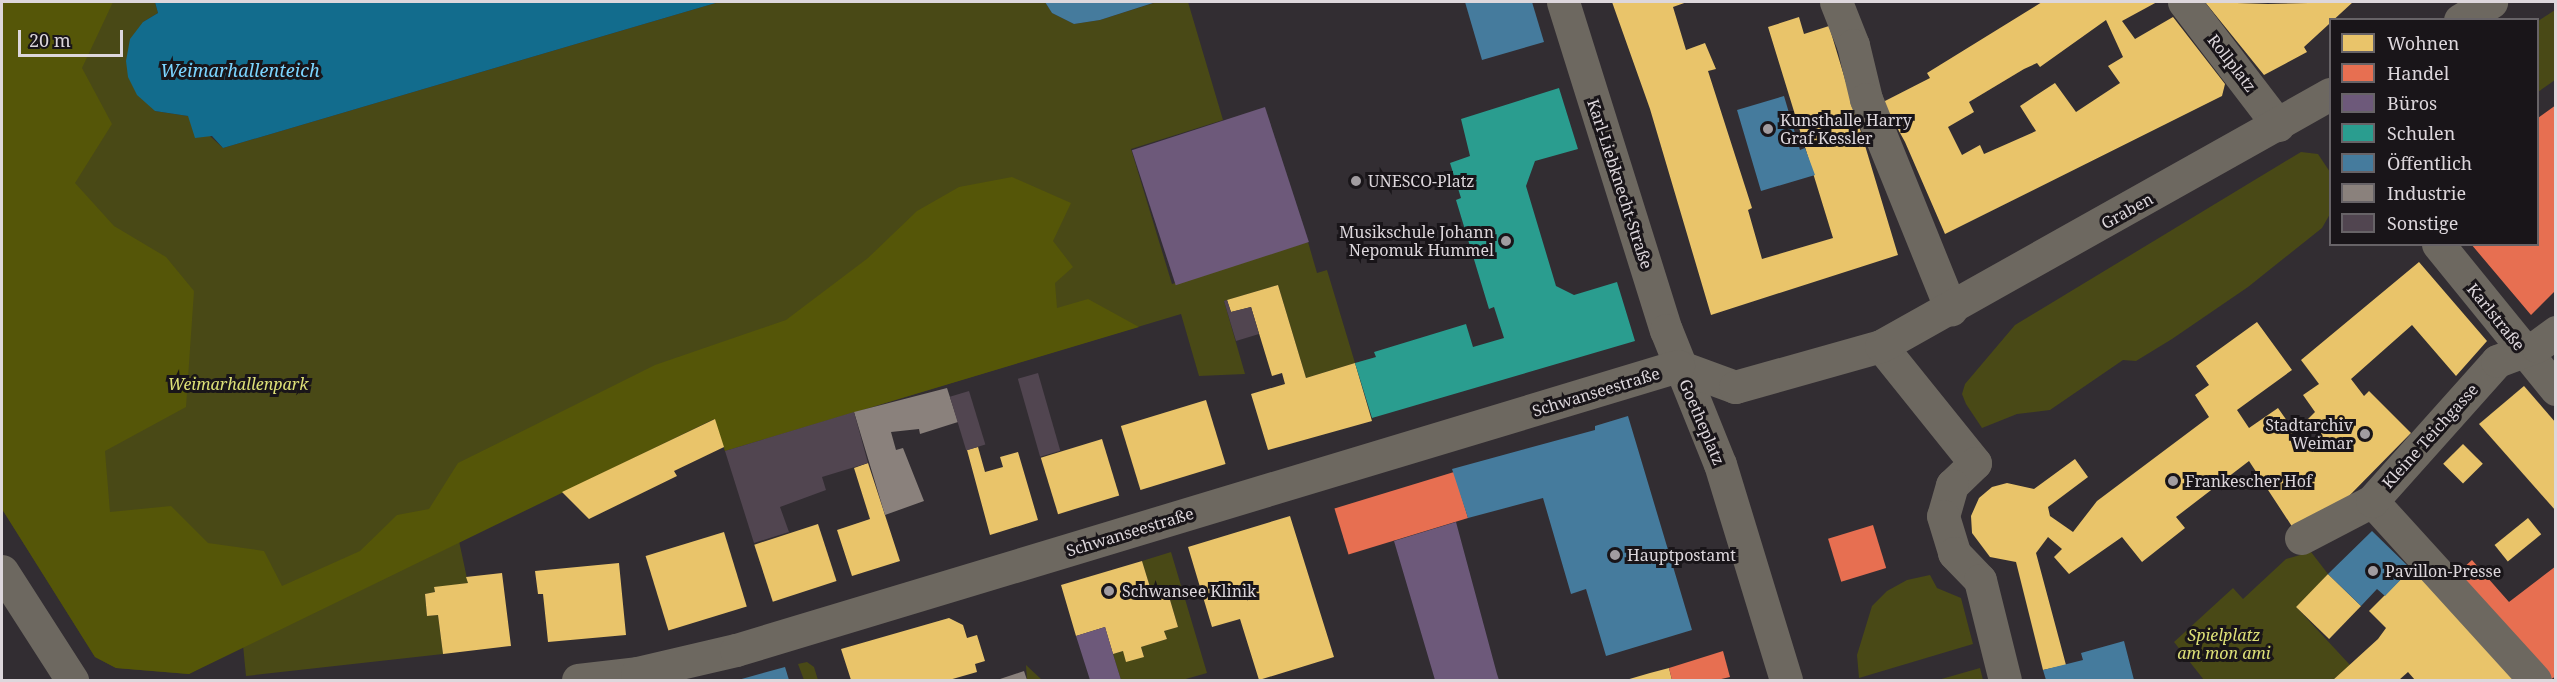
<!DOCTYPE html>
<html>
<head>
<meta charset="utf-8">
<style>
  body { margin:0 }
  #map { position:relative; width:2557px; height:682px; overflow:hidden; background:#322d32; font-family:"Noto Serif",serif }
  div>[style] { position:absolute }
  .green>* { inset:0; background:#494916 }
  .forest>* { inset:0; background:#555608 }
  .water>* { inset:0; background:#126c8d }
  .homes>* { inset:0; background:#e9c46a; transform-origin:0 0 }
  .shops>* { inset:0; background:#e76f51; transform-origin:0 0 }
  .offices>* { inset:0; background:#6d597a; transform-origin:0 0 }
  .schools>* { inset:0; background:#2a9d8f }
  .public>* { inset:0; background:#457b9d }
  .industry>* { inset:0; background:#8a817c }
  .building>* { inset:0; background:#514550; transform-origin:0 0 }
  .minor>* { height:33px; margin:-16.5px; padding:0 16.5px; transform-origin:16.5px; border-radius:16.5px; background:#6d6860 }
  .dots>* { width:16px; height:16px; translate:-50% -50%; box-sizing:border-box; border:3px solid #191519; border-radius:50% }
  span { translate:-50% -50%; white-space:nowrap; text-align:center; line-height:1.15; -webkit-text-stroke:6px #191519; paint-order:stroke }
  .street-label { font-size:16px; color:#ddd7dc }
  .poi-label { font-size:16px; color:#ddd7dc }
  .left { translate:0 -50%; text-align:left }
  .right { translate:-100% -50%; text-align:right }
  .park-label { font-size:16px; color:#dde077; font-style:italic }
  .water-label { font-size:18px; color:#7cd5ff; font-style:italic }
  .frame { position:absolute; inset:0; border:3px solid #ddd7dc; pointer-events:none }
  .legend { position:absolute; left:2329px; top:18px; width:210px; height:228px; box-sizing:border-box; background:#191519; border:2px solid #676367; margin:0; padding:8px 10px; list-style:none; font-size:18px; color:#ddd7dc }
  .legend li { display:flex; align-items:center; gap:12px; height:30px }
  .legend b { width:30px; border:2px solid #676367 }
  .scale { position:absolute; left:18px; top:30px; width:105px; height:27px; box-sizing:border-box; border:3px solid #ddd7dc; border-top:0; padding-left:8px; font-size:18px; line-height:21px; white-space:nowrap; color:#ddd7dc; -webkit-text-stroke:4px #191519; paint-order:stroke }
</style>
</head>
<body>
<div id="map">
  <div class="green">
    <div style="clip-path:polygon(2px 2px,155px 2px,158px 13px,143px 22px,155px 111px,188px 116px,223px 148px,719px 2px,1045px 2px,1052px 13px,1074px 24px,1100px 20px,1157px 2px,1188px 2px,1223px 120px,1131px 149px,1172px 284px,1308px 242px,1317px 273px,1327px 270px,1355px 363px,1306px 378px,1278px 285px,1224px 301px,1245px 374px,1199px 376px,1181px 314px,725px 451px,714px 419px,459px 541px,468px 583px,434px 588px,435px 592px,425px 594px,427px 616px,438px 615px,443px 654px,246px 676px,243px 645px,189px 674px,116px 668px,95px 657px,2px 509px)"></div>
    <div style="clip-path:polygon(2555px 10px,2555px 80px,2538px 92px,2538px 21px)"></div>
    <div style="clip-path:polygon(2301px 152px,2318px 154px,2330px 172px,2330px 214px,2322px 228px,2248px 287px,2172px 339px,2136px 361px,2123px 360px,2050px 410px,2017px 414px,1982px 428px,1966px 404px,1962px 394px,1965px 384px,2015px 325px)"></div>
    <div style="clip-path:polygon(1171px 552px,1207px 673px,1182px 680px,1121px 680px,1113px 654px,1123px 651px,1144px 656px,1141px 647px,1167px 639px,1164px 631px,1178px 627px,1168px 593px,1153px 597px,1142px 561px)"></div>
    <div style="clip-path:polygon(2311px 552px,2328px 574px,2298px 609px,2350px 665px,2333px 680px,2204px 680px,2174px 642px,2233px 588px,2243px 599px,2286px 559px)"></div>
    <div style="clip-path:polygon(1930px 575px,1937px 588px,1961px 598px,1973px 644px,1859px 678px,1857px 655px,1872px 606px,1887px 591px,1907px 580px)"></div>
    <div style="clip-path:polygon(807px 662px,814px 667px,818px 680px,804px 680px,798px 664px)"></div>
    <div style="clip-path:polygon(1026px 665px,1042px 680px,1027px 680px)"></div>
    <div style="clip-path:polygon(1980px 668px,1983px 680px,1938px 680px)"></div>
  </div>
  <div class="forest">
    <div style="clip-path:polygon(2px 2px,113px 2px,82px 68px,112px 124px,75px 183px,114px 226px,166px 257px,194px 291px,186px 407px,105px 451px,110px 512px,171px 506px,208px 543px,264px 551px,282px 586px,360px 551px,397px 515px,429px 509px,458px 463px,655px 365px,786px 320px,868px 258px,917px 211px,959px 187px,1012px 177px,1071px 203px,1053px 241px,1073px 267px,1055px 283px,1057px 308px,1088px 299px,1139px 327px,725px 451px,714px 419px,189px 674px,116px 668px,95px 657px,2px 509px)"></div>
  </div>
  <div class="water">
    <div style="clip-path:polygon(155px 2px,719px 2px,223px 148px,212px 136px,195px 138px,188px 116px,155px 111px,137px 95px,128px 77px,126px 61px,130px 39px,143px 22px,158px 13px)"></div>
  </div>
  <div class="homes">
    <div style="clip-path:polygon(1612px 2px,1687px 2px,1673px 7px,1686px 50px,1705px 43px,1716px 69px,1708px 71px,1752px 208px,1748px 210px,1762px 259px,1833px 238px,1768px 27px,1799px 17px,1804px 34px,1829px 26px,1898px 255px,1711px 315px,1650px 109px)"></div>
    <div style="clip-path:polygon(evenodd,2042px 2px,2157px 2px,2122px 21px,2135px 39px,2173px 17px,2225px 84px,2222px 96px,1945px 234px,1905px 142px,1883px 102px,1930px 78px,1927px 73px,2042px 2px,2106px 20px,2123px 57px,2108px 66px,2120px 83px,2076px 112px,2055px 83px,2020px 106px,2036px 131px,1984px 154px,1980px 145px,1962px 155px,1948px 127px,1974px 112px,1969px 102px,2024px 69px,2037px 63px,2040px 67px,2106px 20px)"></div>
    <div style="clip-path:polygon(2205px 2px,2268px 4px,2353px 2px,2304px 47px,2307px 52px,2264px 75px)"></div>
    <div style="clip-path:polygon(2419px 262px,2487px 341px,2456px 376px,2412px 325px,2351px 379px,2364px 396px,2369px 391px,2411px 433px,2347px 498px,2293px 528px,2249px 461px,2176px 517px,2185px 528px,2142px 562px,2122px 537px,2069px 574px,2054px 557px,2062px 549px,2048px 537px,2036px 553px,2066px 665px,2043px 670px,2016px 562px,1990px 557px,1972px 533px,1971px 516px,1979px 498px,1992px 487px,2007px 483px,2034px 489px,2075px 459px,2088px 477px,2048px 507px,2050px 516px,2073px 532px,2097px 501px,2209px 417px,2195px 395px,2209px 385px,2196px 366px,2257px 322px,2292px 370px,2237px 410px,2249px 428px,2278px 408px,2306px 448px,2321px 436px,2307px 420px,2315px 412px,2303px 395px,2319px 384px,2301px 360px)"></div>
    <div style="clip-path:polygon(1278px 285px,1306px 378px,1355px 363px,1372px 421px,1268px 450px,1251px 394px,1285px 384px,1282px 373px,1272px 376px,1251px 307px,1231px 312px,1227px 300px)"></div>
    <div style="clip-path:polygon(2524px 386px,2556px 423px,2556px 511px,2479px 424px)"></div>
    <div style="left:1206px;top:400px;width:67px;height:89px;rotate:73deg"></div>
    <div style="clip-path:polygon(715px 419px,724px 447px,674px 471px,677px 476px,589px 519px,562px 492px)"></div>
    <div style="left:1102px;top:439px;width:59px;height:64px;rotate:73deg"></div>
    <div style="left:2463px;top:444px;width:28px;height:28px;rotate:45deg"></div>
    <div style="clip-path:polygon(978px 447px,985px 472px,1003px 467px,1000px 457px,1018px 452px,1038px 520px,990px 535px,967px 450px)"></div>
    <div style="clip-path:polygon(868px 463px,900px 561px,852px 576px,837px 530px,870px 519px,854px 468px)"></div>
    <div style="clip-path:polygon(1290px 516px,1334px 657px,1259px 680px,1240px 619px,1212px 627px,1188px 547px)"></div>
    <div style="left:2528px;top:518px;width:21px;height:43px;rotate:51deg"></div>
    <div style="left:818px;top:524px;width:60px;height:67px;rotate:72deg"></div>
    <div style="left:724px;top:532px;width:78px;height:82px;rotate:73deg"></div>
    <div style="clip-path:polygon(1142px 561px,1153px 597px,1168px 593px,1178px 627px,1164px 631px,1167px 639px,1141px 647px,1144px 657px,1126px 662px,1123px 651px,1113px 654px,1105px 627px,1076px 636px,1061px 585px)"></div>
    <div style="clip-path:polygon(619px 563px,626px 635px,548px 642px,543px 594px,538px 594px,535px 571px)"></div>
    <div style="clip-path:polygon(2411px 569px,2430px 587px,2515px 680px,2415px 680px,2408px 672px,2399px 680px,2333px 680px,2378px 639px,2386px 628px,2369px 611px)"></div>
    <div style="clip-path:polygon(502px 573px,511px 646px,443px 654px,438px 615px,427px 616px,425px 594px,435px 592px,434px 587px,468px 583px,466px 577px)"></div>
    <div style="left:2328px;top:574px;width:46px;height:46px;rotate:44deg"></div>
    <div style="clip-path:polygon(949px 618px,963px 625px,967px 638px,977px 635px,985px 661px,975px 664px,977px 672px,949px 680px,851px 680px,841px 649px)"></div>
    <div style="clip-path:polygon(1669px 668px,1672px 680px,1626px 680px,1650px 673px)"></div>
  </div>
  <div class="shops">
    <div style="clip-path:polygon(2556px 105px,2556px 290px,2531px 315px,2471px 244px,2538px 244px,2538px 118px)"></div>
    <div style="left:1454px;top:472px;width:48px;height:125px;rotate:73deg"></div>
    <div style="left:1873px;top:525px;width:45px;height:47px;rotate:73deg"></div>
    <div style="clip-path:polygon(2472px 560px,2509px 602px,2556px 566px,2556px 676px,2550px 680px,2452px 578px)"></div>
    <div style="clip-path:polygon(1723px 651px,1730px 677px,1717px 680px,1672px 680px,1669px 668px)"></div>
  </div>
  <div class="offices">
    <div style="left:1265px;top:107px;width:142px;height:140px;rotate:72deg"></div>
    <div style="clip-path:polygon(1456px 522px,1497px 674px,1499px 680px,1435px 680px,1394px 541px)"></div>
    <div style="clip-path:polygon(1105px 627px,1113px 654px,1121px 680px,1090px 680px,1076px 636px)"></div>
  </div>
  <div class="schools">
    <div style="clip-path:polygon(1559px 88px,1578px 149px,1535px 161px,1526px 186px,1556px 286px,1574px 295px,1617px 282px,1635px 341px,1372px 418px,1355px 363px,1376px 357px,1374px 352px,1466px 324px,1473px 347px,1504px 338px,1494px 307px,1489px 309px,1456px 200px,1461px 198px,1450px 163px,1470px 156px,1461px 119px)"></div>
  </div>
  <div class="public">
    <div style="clip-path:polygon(1045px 2px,1156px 2px,1100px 20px,1074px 24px,1052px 13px)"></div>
    <div style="clip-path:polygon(1465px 2px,1532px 2px,1544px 42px,1482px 60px)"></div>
    <div style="clip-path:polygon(1784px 96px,1800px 150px,1805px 148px,1815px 175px,1761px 191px,1737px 110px)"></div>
    <div style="clip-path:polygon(1628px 416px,1692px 630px,1606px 656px,1586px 589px,1571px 594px,1543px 498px,1468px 518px,1452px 469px,1595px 430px,1595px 426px)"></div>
    <div style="clip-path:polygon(2372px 531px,2411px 569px,2385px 596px,2377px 589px,2361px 606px,2328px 574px)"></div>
    <div style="clip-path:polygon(2124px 641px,2134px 680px,2046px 680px,2043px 670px,2083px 660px,2081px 653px)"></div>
    <div style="clip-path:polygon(785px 667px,789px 680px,738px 680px)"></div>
  </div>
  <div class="industry">
    <div style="clip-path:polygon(947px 388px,958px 422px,920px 434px,919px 429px,891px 432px,896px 450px,903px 448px,924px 501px,885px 515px,854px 412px)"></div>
    <div style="clip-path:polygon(1024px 671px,1027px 680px,997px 680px)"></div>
  </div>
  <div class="building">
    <div style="clip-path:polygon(1227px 300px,1231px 312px,1251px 307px,1259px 334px,1236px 341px,1224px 301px)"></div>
    <div style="left:1038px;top:373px;width:81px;height:21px;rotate:74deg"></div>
    <div style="left:969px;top:391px;width:56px;height:20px;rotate:73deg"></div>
    <div style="clip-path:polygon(854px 412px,868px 463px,822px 477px,826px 490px,780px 507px,789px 532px,754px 543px,725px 451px)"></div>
  </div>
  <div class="minor">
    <div style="left:1563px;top:2px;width:344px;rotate:72.6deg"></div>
    <div style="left:1666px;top:330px;width:144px;rotate:68.1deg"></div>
    <div style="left:1720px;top:464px;width:226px;rotate:73deg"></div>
    <div style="left:1836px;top:2px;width:46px;rotate:68.4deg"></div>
    <div style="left:1853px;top:45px;width:56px;rotate:76.5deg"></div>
    <div style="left:1866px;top:99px;width:227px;rotate:68deg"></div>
    <div style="left:2184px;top:2px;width:155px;rotate:52.6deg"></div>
    <div style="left:2460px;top:20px;width:36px;rotate:-30deg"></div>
    <div style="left:2438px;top:244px;width:187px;rotate:50.9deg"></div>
    <div style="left:1881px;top:346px;width:150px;rotate:51.2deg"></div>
    <div style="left:1975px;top:463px;width:32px;rotate:136deg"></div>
    <div style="left:1952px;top:485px;width:32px;rotate:106deg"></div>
    <div style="left:1943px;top:516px;width:39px;rotate:73deg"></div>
    <div style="left:1954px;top:553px;width:37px;rotate:46deg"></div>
    <div style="left:1980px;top:580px;width:103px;rotate:76deg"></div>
    <div style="left:1678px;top:366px;width:61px;rotate:20.2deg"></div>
    <div style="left:1735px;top:387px;width:152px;rotate:-15.7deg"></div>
    <div style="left:1881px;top:346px;width:515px;rotate:-29.3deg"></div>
    <div style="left:2372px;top:501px;width:242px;rotate:47.7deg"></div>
    <div style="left:2301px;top:538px;width:80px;rotate:-27.5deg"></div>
    <div style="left:2372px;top:501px;width:188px;rotate:-48.2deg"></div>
    <div style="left:2497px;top:361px;width:43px;rotate:-20.6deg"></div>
    <div style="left:2537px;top:346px;width:24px;rotate:-36deg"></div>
    <div style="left:2px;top:571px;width:130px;rotate:57.3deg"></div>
    <div style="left:578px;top:680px;width:59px;rotate:-6.8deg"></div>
    <div style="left:637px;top:673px;width:102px;rotate:-13.1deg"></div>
    <div style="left:736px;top:650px;width:984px;rotate:-16.78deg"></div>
  </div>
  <div class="dots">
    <div style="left:1768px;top:129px;background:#a19ca0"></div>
    <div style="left:1356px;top:181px;background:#a19ca0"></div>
    <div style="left:1506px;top:241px;background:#a19ca0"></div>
    <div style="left:2365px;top:434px;background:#a19ca0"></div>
    <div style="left:2173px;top:481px;background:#a19ca0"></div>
    <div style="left:1615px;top:555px;background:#a19ca0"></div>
    <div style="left:2373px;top:571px;background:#a19ca0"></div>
    <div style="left:1109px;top:591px;background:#a19ca0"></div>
  </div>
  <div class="street-label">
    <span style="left:2232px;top:63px;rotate:52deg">Rollplatz</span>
    <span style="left:1620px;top:184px;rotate:72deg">Karl-Liebknecht-Straße</span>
    <span style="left:2127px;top:211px;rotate:-29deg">Graben</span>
    <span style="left:2496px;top:317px;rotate:51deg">Karlstraße</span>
    <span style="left:1596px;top:392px;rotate:-17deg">Schwanseestraße</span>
    <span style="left:1702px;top:422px;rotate:67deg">Goetheplatz</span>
    <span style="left:2430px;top:436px;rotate:-48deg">Kleine Teichgasse</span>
    <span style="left:1130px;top:532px;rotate:-17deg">Schwanseestraße</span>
  </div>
  <div class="poi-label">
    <span class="left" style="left:1780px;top:129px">Kunsthalle Harry<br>Graf Kessler</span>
    <span class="left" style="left:1368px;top:181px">UNESCO-Platz</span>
    <span class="right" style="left:1494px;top:241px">Musikschule Johann<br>Nepomuk Hummel</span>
    <span class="right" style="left:2353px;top:434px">Stadtarchiv<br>Weimar</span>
    <span class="left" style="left:2185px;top:481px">Frankescher Hof</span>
    <span class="left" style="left:1627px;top:555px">Hauptpostamt</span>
    <span class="left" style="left:2385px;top:571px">Pavillon-Presse</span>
    <span class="left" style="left:1122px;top:591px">Schwansee Klinik</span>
  </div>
  <div class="park-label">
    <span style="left:238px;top:384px">Weimarhallenpark</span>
    <span style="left:2224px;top:644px">Spielplatz<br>am mon ami</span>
  </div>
  <div class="water-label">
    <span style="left:240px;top:70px">Weimarhallenteich</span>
  </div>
  <div class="frame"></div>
  <ul class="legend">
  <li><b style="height:16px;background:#e9c46a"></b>Wohnen</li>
  <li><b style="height:16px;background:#e76f51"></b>Handel</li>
  <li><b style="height:16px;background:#6d597a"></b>Büros</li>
  <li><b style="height:16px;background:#2a9d8f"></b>Schulen</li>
  <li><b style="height:16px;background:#457b9d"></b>Öffentlich</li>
  <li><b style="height:16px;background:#8a817c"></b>Industrie</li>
  <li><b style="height:16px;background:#514550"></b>Sonstige</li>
  </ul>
  <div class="scale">20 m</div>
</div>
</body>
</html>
